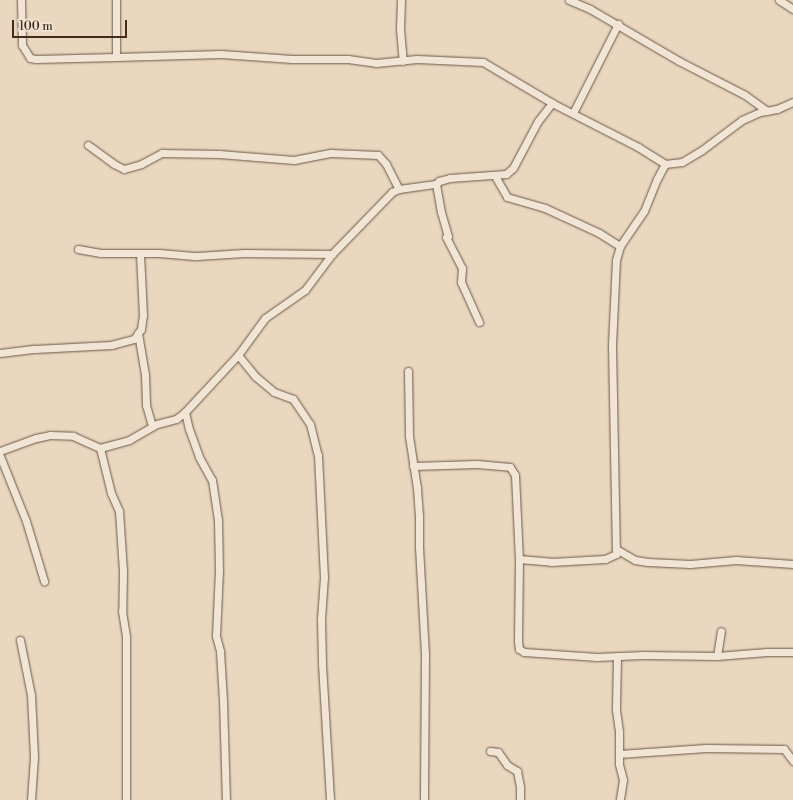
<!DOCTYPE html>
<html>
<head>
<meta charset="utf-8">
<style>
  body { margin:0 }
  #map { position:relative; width:793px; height:800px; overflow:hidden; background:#e9d8bf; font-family:"Libre Bodoni",serif }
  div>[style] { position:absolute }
  .roads { filter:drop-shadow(0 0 1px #6d5646) drop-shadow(0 0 1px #6d5646) }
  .minor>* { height:7px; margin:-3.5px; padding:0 3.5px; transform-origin:3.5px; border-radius:3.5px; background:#f1e6d5 }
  span { translate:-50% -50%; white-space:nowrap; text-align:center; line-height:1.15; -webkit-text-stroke:4px #f1e6d5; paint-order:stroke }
  .scale { position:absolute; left:12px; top:20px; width:115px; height:18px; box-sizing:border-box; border:2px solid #442b1e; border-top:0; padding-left:5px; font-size:12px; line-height:14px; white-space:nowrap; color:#442b1e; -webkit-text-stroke:3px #f1e6d5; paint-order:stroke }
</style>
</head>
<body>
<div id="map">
  <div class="roads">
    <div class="minor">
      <div style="left:21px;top:0;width:45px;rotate:88.7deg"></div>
      <div style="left:22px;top:45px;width:15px;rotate:58deg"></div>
      <div style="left:30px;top:58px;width:6px;rotate:9deg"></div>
      <div style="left:36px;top:59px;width:80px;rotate:-1.4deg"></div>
      <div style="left:116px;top:57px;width:57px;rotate:-90deg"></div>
      <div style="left:401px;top:0;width:29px;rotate:92deg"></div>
      <div style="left:400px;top:29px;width:32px;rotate:85deg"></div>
      <div style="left:569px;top:0;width:23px;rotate:23deg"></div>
      <div style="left:590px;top:9px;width:103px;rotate:30.3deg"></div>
      <div style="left:679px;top:61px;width:74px;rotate:27.3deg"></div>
      <div style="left:745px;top:95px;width:27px;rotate:36deg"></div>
      <div style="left:779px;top:0;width:17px;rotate:33deg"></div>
      <div style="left:116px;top:57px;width:105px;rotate:-1.6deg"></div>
      <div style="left:221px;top:54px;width:71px;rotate:4deg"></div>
      <div style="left:292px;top:59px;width:56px"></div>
      <div style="left:348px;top:59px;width:28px;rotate:8deg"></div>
      <div style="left:376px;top:63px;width:41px;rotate:-5.6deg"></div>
      <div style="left:417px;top:59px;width:66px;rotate:2.6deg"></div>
      <div style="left:483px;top:62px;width:80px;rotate:30.7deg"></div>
      <div style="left:552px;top:103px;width:97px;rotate:27.1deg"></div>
      <div style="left:638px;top:147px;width:32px;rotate:32deg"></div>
      <div style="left:665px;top:164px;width:17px;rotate:-7deg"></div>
      <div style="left:682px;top:162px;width:23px;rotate:-31deg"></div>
      <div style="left:702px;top:150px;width:50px;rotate:-36.9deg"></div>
      <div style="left:742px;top:120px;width:20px;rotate:-24deg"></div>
      <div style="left:760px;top:112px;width:17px;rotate:-10deg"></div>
      <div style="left:777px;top:109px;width:17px;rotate:-24deg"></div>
      <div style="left:573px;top:113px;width:100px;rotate:-63.2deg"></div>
      <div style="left:88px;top:145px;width:32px;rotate:36deg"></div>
      <div style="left:114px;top:164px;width:11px;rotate:27deg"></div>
      <div style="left:124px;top:169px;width:18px;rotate:-16deg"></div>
      <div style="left:141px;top:164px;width:24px;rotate:-28deg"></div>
      <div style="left:162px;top:153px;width:57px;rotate:1deg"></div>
      <div style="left:219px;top:154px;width:75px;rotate:4.6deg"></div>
      <div style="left:294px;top:160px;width:38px;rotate:-11deg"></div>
      <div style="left:331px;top:153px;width:47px;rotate:2.4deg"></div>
      <div style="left:378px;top:155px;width:12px;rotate:48deg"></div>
      <div style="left:386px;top:164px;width:28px;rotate:63deg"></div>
      <div style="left:495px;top:176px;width:24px;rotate:60deg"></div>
      <div style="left:507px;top:197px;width:40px;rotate:16deg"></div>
      <div style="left:545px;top:208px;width:60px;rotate:24.8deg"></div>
      <div style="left:599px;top:233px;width:25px;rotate:32deg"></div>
      <div style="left:436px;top:184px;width:28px;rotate:80deg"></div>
      <div style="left:441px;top:212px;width:25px;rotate:74deg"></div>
      <div style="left:448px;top:236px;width:2px;rotate:153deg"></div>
      <div style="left:446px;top:237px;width:35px;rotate:63deg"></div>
      <div style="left:462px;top:268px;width:14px;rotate:94deg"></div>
      <div style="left:461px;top:282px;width:44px;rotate:65.8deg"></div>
      <div style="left:78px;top:249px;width:23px;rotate:10deg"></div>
      <div style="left:101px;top:253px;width:58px"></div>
      <div style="left:159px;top:253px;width:38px;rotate:5deg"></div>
      <div style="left:197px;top:256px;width:47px;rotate:-3.7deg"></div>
      <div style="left:244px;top:253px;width:88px;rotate:0.7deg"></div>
      <div style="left:138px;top:333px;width:43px;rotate:80.5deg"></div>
      <div style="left:145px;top:375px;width:30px;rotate:88deg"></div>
      <div style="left:146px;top:405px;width:22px;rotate:74deg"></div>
      <div style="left:0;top:353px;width:35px;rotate:-7deg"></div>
      <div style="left:35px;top:349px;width:76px;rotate:-3deg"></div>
      <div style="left:111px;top:345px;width:24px;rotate:-15deg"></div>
      <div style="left:134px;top:339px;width:12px;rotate:-55deg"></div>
      <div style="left:141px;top:329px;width:14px;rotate:-82deg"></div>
      <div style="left:143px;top:315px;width:61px;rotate:-92.8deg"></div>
      <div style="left:238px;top:355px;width:27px;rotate:51deg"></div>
      <div style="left:255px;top:376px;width:25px;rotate:40deg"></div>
      <div style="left:274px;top:392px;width:20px;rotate:20deg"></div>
      <div style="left:293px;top:399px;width:30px;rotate:56deg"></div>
      <div style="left:310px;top:424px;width:32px;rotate:76deg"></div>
      <div style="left:318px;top:455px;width:122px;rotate:87.2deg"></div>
      <div style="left:324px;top:577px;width:42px;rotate:94.1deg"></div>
      <div style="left:321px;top:619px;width:45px;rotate:88.7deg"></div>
      <div style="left:322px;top:664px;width:136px;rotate:86.6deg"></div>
      <div style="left:408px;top:371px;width:65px;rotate:89.1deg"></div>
      <div style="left:409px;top:436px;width:53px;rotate:81.3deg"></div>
      <div style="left:417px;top:488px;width:27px;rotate:86deg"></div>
      <div style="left:419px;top:515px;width:32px;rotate:90deg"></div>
      <div style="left:419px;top:547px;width:107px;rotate:86.8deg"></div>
      <div style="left:425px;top:654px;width:146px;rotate:90.4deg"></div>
      <div style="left:185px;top:412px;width:17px;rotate:77deg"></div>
      <div style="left:189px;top:429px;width:30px;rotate:70deg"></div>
      <div style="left:199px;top:457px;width:26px;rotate:61deg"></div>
      <div style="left:212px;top:480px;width:40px;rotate:81.5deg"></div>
      <div style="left:218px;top:520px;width:50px;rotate:88.9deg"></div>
      <div style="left:219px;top:570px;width:66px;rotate:92.6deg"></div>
      <div style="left:216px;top:636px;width:16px;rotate:75deg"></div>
      <div style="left:220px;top:651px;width:49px;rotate:86.5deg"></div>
      <div style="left:223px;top:700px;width:100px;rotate:88.3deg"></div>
      <div style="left:100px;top:448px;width:46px;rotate:76.3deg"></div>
      <div style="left:111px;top:493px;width:20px;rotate:66deg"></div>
      <div style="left:119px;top:511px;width:61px;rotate:86.2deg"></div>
      <div style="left:123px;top:572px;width:39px;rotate:91deg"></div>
      <div style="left:122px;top:611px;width:26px;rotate:81deg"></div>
      <div style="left:126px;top:637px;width:163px;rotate:90deg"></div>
      <div style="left:0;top:451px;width:38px;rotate:-20deg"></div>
      <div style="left:36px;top:438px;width:14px;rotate:-12deg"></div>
      <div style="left:50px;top:435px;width:23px;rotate:2deg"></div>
      <div style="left:73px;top:436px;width:30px;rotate:24deg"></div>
      <div style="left:100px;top:448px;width:30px;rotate:-15deg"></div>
      <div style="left:129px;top:440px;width:32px;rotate:-30deg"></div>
      <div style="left:157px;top:424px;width:20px;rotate:-15deg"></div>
      <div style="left:176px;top:419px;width:11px;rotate:-38deg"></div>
      <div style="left:185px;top:412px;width:78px;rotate:-47.1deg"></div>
      <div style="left:238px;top:355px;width:46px;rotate:-53.9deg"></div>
      <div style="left:265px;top:318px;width:49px;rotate:-35deg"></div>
      <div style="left:305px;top:290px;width:45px;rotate:-53.1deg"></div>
      <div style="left:332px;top:254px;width:86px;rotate:-45.9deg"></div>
      <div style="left:392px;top:192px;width:8px;rotate:-23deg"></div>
      <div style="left:399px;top:189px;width:37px;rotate:-8deg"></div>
      <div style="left:436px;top:184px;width:4px;rotate:-45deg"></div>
      <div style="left:439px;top:181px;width:11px;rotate:-15deg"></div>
      <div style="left:450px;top:178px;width:56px;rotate:-4.1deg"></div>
      <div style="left:506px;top:174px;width:9px;rotate:-41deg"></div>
      <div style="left:513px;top:168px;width:53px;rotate:-62deg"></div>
      <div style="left:538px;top:121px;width:23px;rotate:-52deg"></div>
      <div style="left:0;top:456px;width:70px;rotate:68.2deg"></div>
      <div style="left:26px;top:521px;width:63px;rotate:73.3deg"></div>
      <div style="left:413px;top:466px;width:64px;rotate:-1.8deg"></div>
      <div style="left:477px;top:464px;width:33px;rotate:5deg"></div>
      <div style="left:510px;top:467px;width:9px;rotate:58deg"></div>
      <div style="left:515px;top:475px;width:84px;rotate:87.3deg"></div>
      <div style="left:519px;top:559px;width:82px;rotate:90.7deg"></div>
      <div style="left:518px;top:641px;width:8px;rotate:83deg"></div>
      <div style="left:519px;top:649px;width:6px;rotate:31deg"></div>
      <div style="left:524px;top:652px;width:73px;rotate:3.9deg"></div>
      <div style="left:597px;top:657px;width:46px;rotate:-2.5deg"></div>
      <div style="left:643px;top:655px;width:74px;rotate:0.8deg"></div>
      <div style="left:717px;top:656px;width:50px;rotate:-4.6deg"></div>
      <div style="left:767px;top:652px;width:26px"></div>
      <div style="left:616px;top:549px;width:22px;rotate:30deg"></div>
      <div style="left:635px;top:560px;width:13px;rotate:9deg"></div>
      <div style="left:648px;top:562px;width:42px;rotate:2.7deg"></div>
      <div style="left:690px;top:564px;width:46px;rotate:-5deg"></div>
      <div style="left:736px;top:560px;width:57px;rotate:4deg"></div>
      <div style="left:519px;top:559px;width:32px;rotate:5deg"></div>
      <div style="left:551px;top:562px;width:54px;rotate:-3.2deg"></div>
      <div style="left:605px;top:559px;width:12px;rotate:-24deg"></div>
      <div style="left:616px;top:554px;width:209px;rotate:-91.1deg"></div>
      <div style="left:612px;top:345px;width:85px;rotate:-87.3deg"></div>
      <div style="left:616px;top:260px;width:15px;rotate:-74deg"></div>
      <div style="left:620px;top:246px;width:42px;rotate:-55.6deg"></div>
      <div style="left:644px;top:211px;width:35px;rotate:-68deg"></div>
      <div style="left:657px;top:179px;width:17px;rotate:-62deg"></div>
      <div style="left:20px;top:640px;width:56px;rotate:78.7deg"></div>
      <div style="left:31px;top:695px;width:62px;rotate:87.2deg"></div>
      <div style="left:34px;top:757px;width:43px;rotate:94deg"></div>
      <div style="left:617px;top:656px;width:54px;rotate:91.1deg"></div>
      <div style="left:616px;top:710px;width:22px;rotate:82deg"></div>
      <div style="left:619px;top:732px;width:32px;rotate:90deg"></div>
      <div style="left:619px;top:764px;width:16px;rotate:76deg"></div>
      <div style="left:623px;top:780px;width:20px;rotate:99deg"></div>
      <div style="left:717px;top:656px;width:25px;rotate:-81deg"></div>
      <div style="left:490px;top:751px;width:8px;rotate:7deg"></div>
      <div style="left:498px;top:752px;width:16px;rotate:55deg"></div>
      <div style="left:507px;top:765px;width:12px;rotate:31deg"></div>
      <div style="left:517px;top:771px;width:16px;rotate:79deg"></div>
      <div style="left:520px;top:787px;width:13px;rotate:90deg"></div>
      <div style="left:619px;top:754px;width:87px;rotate:-3.9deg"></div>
      <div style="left:706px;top:748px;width:78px;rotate:0.7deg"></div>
      <div style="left:784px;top:749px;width:15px;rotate:53deg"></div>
    </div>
  </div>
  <div class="scale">100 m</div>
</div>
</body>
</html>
